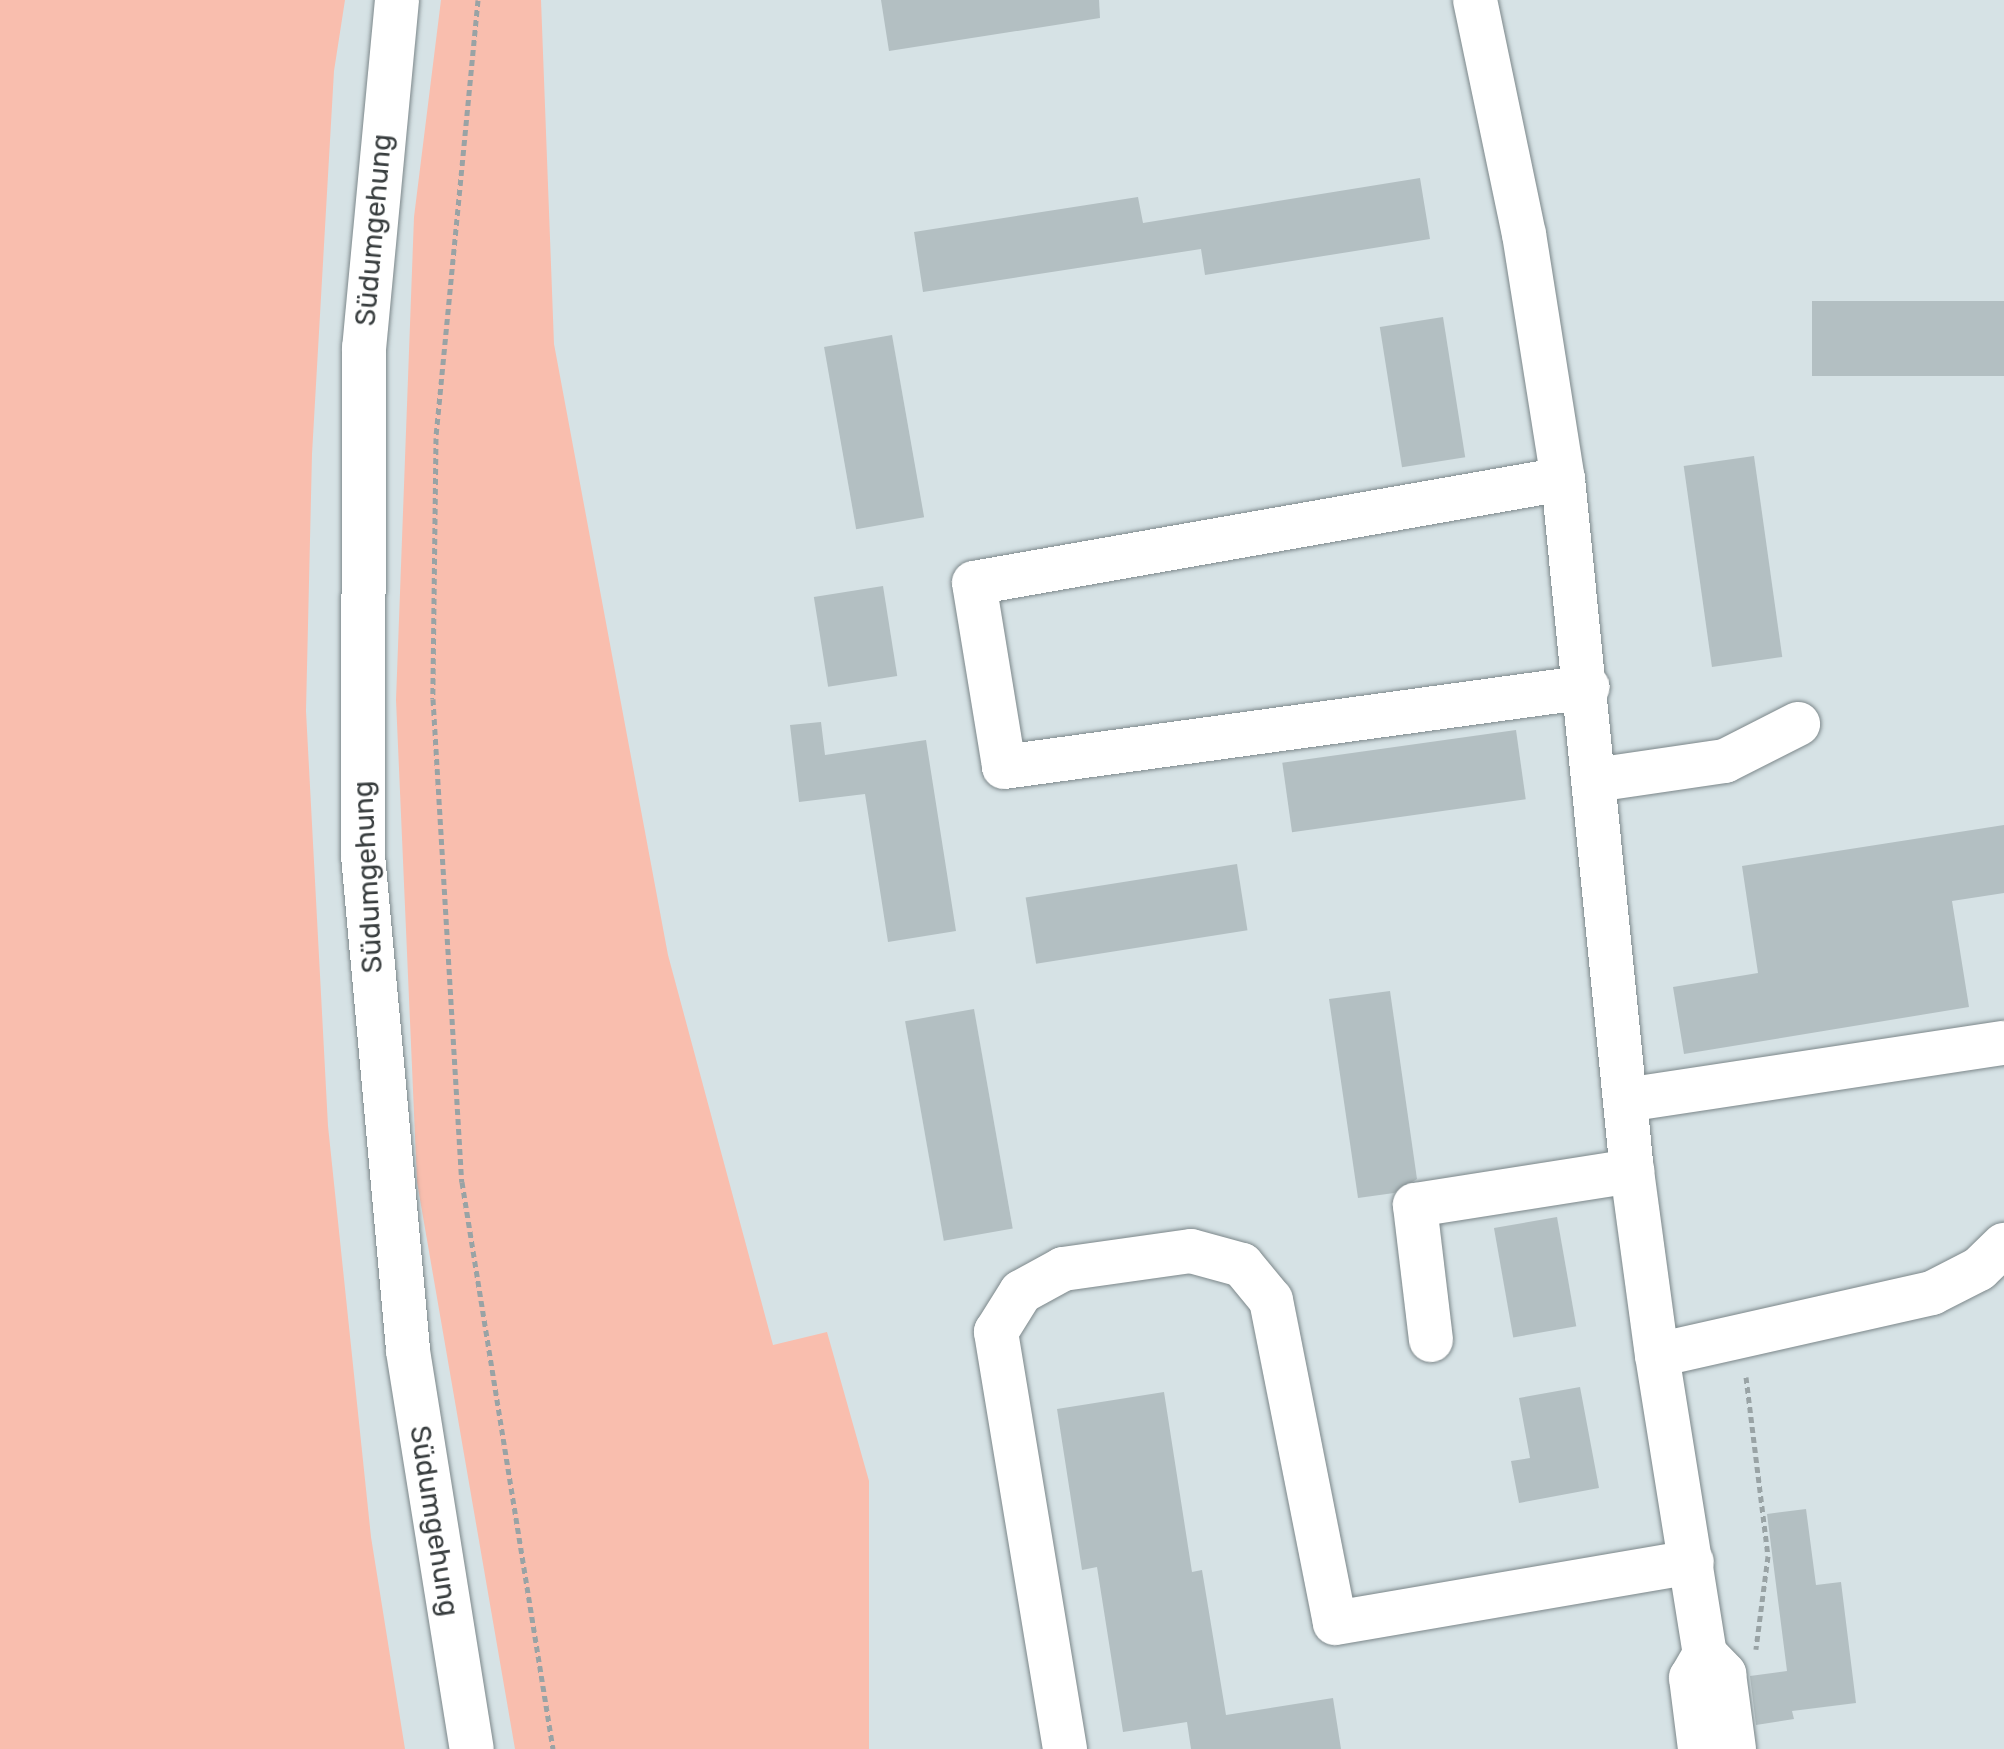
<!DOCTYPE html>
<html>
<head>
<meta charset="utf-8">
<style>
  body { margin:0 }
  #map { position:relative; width:2004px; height:1749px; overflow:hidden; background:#d6e2e5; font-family:Rubik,sans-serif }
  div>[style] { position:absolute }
  .green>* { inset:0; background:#f9beae }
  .building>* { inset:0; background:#b3bfc2; transform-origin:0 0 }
  .path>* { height:5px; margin-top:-2.5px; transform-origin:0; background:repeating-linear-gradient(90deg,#99a3a5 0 6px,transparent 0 10px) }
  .roads { filter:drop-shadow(0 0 2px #7c878a) drop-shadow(0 0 2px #7c878a) }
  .minor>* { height:44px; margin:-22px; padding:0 22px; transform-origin:22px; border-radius:22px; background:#fff }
  .major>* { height:44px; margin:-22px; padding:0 22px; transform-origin:22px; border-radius:22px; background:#fff }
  span { translate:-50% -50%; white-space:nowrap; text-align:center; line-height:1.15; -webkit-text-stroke:6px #fff; paint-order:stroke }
  .street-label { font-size:28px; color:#383d3e }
</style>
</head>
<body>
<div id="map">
  <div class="green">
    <div style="clip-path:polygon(0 0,345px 0,334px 71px,312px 454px,306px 711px,328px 1126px,371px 1537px,405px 1749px,0 1749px)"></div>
    <div style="clip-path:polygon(441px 0,541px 0,554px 344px,668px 955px,773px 1345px,827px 1332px,869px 1481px,869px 1749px,515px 1749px,417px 1182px,396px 700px,414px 217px)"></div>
  </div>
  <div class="building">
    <div style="clip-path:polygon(881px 0,1099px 0,1100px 18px,889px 51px)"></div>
    <div style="clip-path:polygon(1420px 178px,1430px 239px,1205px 275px,1201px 249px,923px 292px,914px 232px,1138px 197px,1143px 223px)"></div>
    <div style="left:2004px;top:301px;width:75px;height:192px;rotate:90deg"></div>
    <div style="left:1443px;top:317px;width:142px;height:64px;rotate:81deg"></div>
    <div style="left:892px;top:335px;width:185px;height:69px;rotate:80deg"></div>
    <div style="left:1754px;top:456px;width:203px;height:71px;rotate:82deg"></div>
    <div style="left:883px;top:586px;width:91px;height:70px;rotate:81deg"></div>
    <div style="clip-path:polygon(821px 722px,825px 755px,926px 740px,956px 931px,888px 942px,865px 794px,799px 802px,790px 725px)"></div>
    <div style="left:1516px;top:730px;width:70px;height:236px;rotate:82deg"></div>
    <div style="clip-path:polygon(2004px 825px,2004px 893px,1952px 901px,1969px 1007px,1684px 1054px,1673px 987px,1758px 973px,1742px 866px)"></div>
    <div style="left:1237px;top:864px;width:67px;height:214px;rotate:81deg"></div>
    <div style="clip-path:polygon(1390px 991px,1417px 1179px,1394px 1193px,1358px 1198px,1329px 999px)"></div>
    <div style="left:974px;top:1009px;width:223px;height:70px;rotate:80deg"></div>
    <div style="left:1557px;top:1217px;width:111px;height:64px;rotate:80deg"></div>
    <div style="clip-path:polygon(1580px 1387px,1599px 1488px,1519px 1503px,1511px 1461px,1530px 1458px,1519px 1398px)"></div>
    <div style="clip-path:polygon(1164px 1392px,1192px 1572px,1202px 1570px,1226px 1715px,1333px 1698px,1341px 1749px,1191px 1749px,1187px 1722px,1123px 1732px,1097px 1567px,1082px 1570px,1057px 1409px)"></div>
    <div style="clip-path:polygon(1806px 1509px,1816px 1585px,1841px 1582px,1856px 1703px,1792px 1711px,1794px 1719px,1756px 1725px,1750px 1676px,1787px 1671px,1767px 1514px)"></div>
  </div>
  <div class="path">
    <div style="left:478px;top:0;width:440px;rotate:95.5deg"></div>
    <div style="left:436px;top:438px;width:261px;rotate:90.7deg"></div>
    <div style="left:433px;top:699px;width:484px;rotate:86.6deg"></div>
    <div style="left:462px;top:1182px;width:574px;rotate:80.88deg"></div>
    <div style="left:1746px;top:1377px;width:180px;rotate:83deg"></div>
    <div style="left:1768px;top:1556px;width:94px;rotate:97.4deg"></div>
  </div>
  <div class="roads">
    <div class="minor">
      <div style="left:1475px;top:0;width:239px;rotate:78.2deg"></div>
      <div style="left:1524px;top:234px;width:248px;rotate:81deg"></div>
      <div style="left:1563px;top:479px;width:695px;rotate:84.31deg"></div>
      <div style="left:1632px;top:1171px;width:186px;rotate:82.3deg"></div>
      <div style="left:1657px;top:1355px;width:303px;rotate:80.9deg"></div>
      <div style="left:1705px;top:1654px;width:28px;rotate:46deg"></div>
      <div style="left:1724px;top:1674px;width:76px;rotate:82.4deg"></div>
      <div style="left:1563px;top:479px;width:598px;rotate:169.99deg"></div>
      <div style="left:974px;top:583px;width:186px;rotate:80.7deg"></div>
      <div style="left:1004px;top:767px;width:589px;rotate:-7.8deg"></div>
      <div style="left:1595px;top:780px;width:131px;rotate:-8.3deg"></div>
      <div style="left:1725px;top:761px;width:82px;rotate:-26.9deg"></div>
      <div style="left:1626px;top:1100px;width:382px;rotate:-8.6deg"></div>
      <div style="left:1431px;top:1340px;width:136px;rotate:-96.8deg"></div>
      <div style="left:1415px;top:1205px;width:220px;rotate:-8.9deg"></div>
      <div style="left:1657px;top:1355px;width:282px;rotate:-12.7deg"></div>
      <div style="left:1932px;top:1293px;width:53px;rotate:-27.1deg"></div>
      <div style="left:1979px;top:1269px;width:35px;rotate:-44deg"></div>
      <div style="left:1065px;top:1749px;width:423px;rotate:-99.4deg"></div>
      <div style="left:996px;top:1332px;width:47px;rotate:-58deg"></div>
      <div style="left:1021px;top:1292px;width:48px;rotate:-28.7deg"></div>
      <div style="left:1063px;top:1269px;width:129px;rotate:-8deg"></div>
      <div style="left:1191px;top:1251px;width:53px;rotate:15.4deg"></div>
      <div style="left:1242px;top:1265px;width:45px;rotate:50.4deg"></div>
      <div style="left:1271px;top:1300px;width:329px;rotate:78.8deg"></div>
      <div style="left:1335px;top:1623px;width:362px;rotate:-9.7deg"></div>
      <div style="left:1700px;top:1749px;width:72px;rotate:-97.2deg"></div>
      <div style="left:1691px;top:1678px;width:28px;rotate:-60deg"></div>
    </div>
    <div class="major">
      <div style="left:397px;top:0;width:349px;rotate:95.4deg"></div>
      <div style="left:364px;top:347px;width:508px;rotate:90.11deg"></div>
      <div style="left:363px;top:855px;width:498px;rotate:84.8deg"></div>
      <div style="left:408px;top:1351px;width:403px;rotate:80.9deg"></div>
    </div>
  </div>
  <div class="street-label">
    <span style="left:374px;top:230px;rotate:-85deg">Südumgehung</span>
    <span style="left:368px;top:877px;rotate:-93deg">Südumgehung</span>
    <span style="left:434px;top:1521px;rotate:81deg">Südumgehung</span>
  </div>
</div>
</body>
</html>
